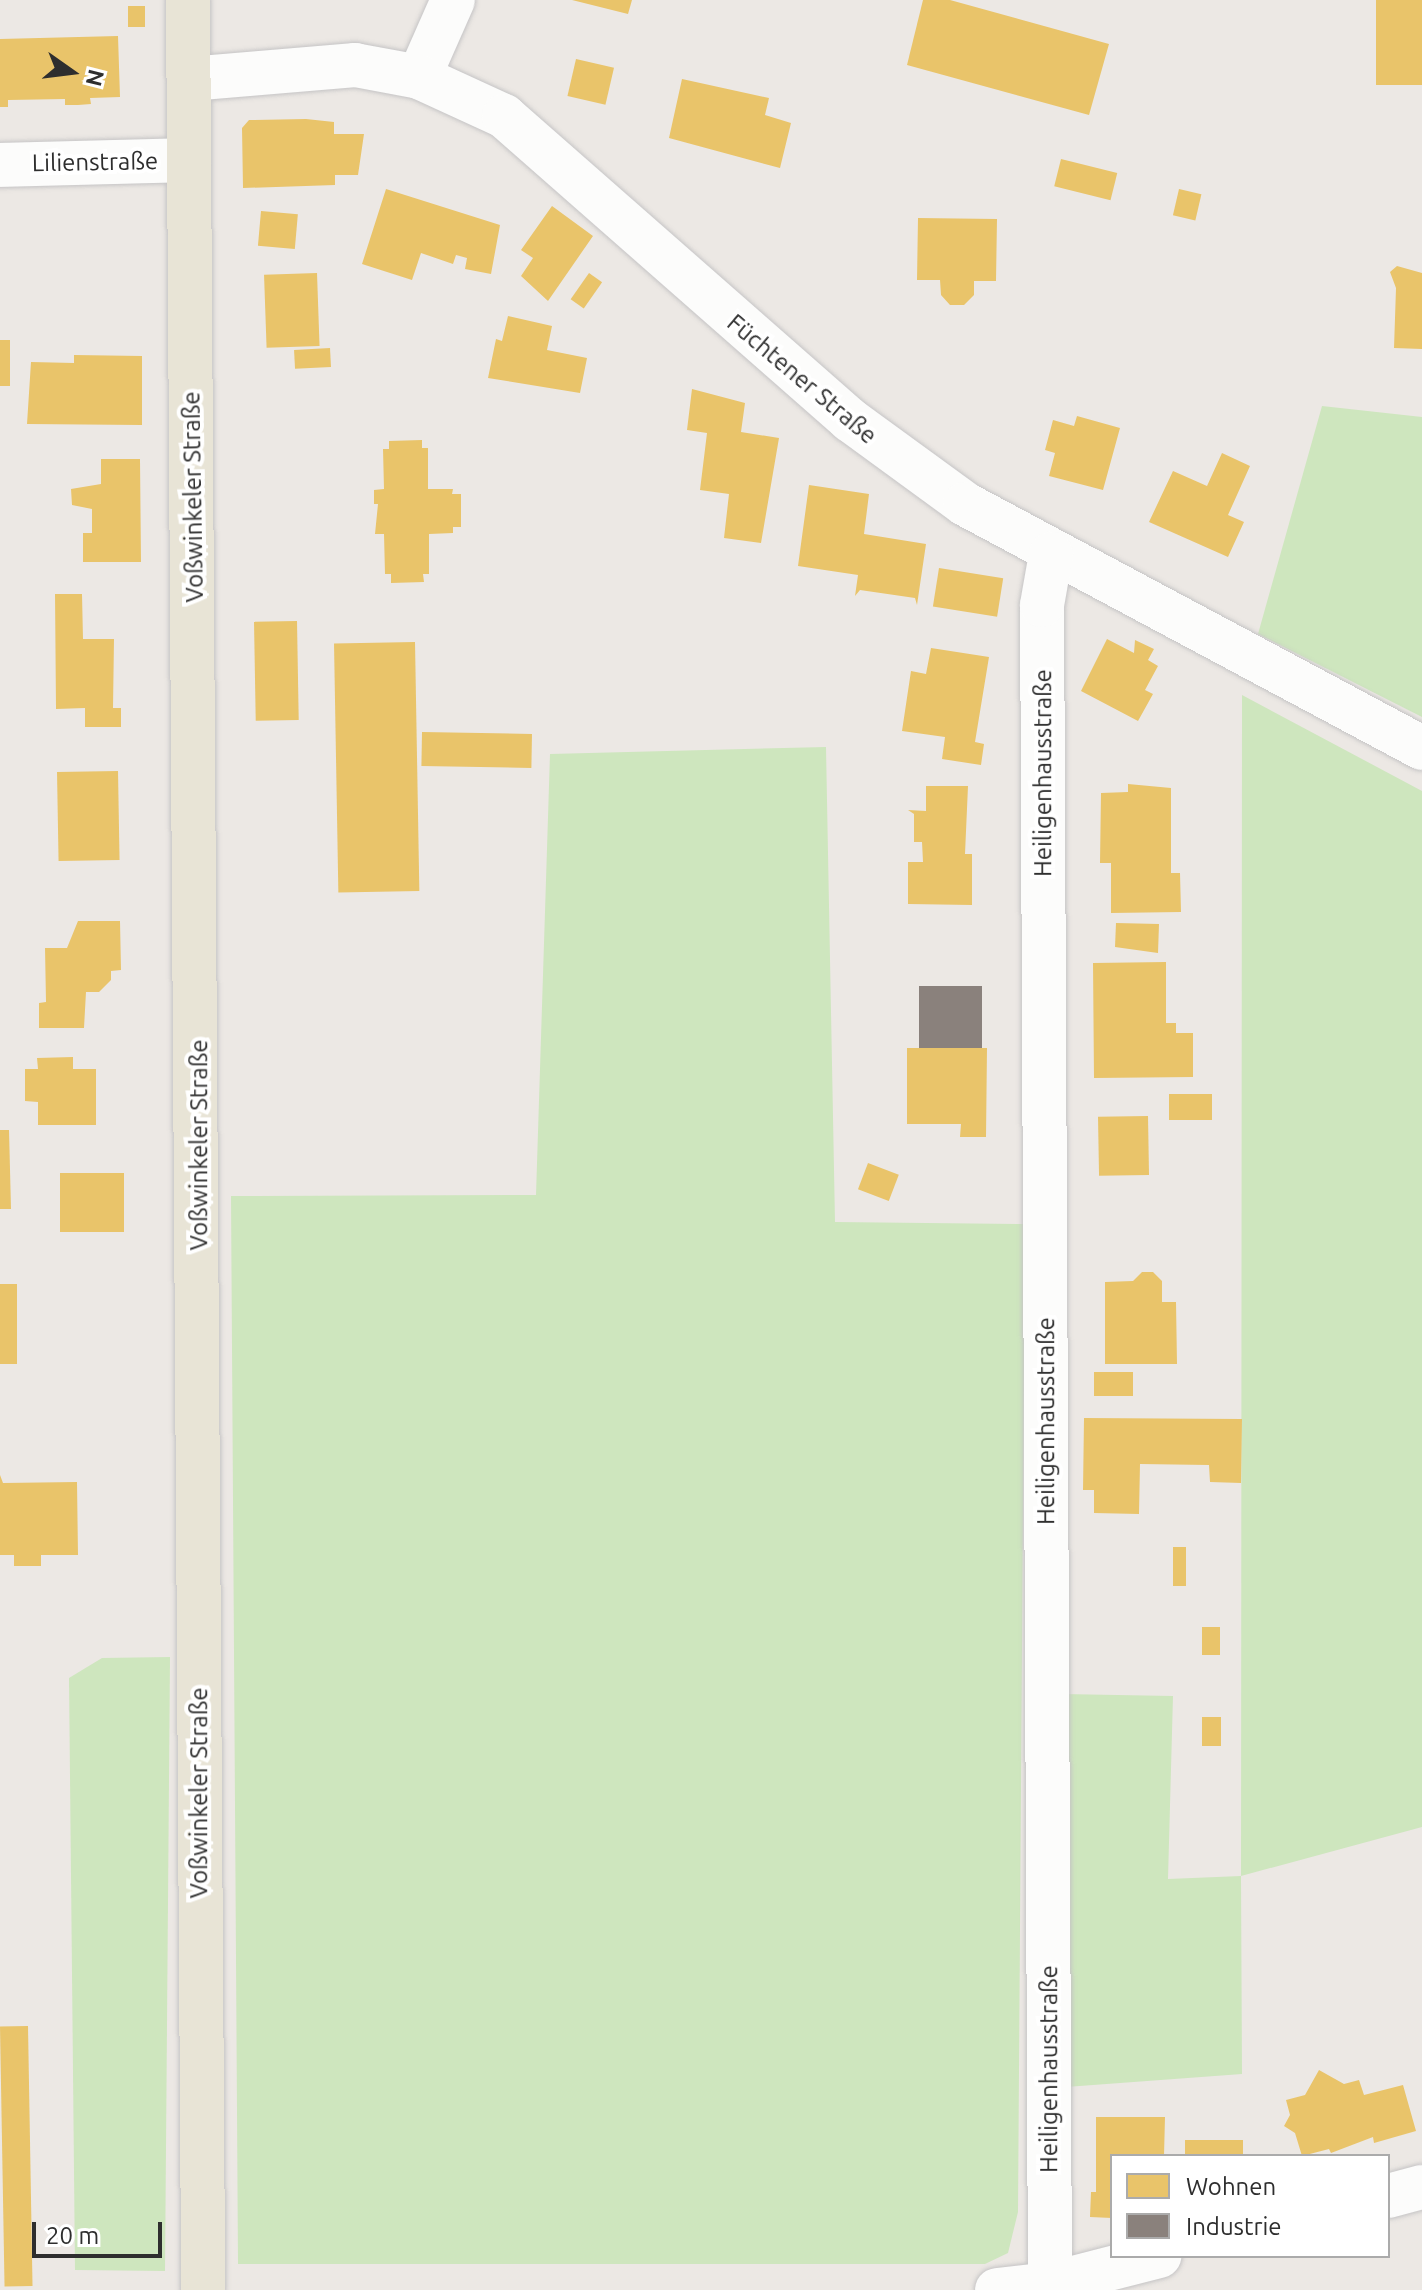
<!DOCTYPE html>
<html>
<head>
<meta charset="utf-8">
<style>
  body { margin:0 }
  #map { position:relative; width:1422px; height:2290px; overflow:hidden; background:#ece8e4; font-family:Ubuntu,sans-serif }
  div>[style] { position:absolute }
  .green>* { inset:0; background:#cee6be }
  .homes>* { inset:0; background:#e9c46a; transform-origin:0 0 }
  .industry>* { inset:0; background:#8a817c; transform-origin:0 0 }
  .roads { filter:drop-shadow(0 0 2px #c5c4c5) drop-shadow(0 0 2px #c5c4c5) }
  .minor>* { height:44px; margin:-22px; padding:0 22px; transform-origin:22px; border-radius:22px; background:#fcfcfb }
  .major>* { height:44px; margin:-22px; padding:0 22px; transform-origin:22px; border-radius:22px; background:#e8e4d6 }
  span { translate:-50% -50%; white-space:nowrap; text-align:center; line-height:1.15; -webkit-text-stroke:8px #fff; paint-order:stroke }
  .street-label { font-size:24px; color:#2e2e2e }
  .legend { position:absolute; left:1110px; top:2154px; width:280px; height:104px; box-sizing:border-box; background:#fff; border:2px solid #ababab; margin:0; padding:10px 14px; list-style:none; font-size:24px; color:#2e2e2e }
  .legend li { display:flex; align-items:center; gap:16px; height:40px }
  .legend b { width:40px; border:2px solid #ababab }
  .north { position:absolute; left:32px; top:32px; width:80px; height:80px; -webkit-text-stroke:6px #fff; paint-order:stroke; rotate:104deg; font-size:22px; font-weight:700; line-height:32px; text-align:center; color:#2e2e2e }
  .north::after { content:''; display:block; margin:auto; width:28px; height:36px; background:#2e2e2e; clip-path:polygon(50% 0,100% 100%,50% 72%,0 100%) }
  .scale { position:absolute; left:32px; top:2222px; width:130px; height:36px; box-sizing:border-box; border:4px solid #2e2e2e; border-top:0; padding-left:10px; font-size:24px; line-height:28px; white-space:nowrap; color:#2e2e2e; -webkit-text-stroke:6px #fff; paint-order:stroke }
</style>
</head>
<body>
<div id="map">
  <div class="green">
    <div style="clip-path:polygon(1322px 406px,1422px 417px,1422px 717px,1258px 634px)"></div>
    <div style="clip-path:polygon(1242px 695px,1422px 791px,1422px 1827px,1241px 1876px,1242px 2074px,1066px 2087px,1062px 1694px,1173px 1696px,1168px 1879px,1241px 1876px)"></div>
    <div style="clip-path:polygon(826px 747px,835px 1222px,1025px 1224px,1018px 2212px,1008px 2253px,985px 2264px,238px 2264px,231px 1196px,536px 1195px,550px 754px)"></div>
    <div style="clip-path:polygon(170px 1657px,165px 2271px,75px 2270px,69px 1678px,102px 1658px)"></div>
  </div>
  <div class="homes">
    <div style="clip-path:polygon(572px 0,632px 0,628px 14px)"></div>
    <div style="clip-path:polygon(923px 0,950px 0,1109px 44px,1089px 115px,907px 65px)"></div>
    <div style="left:1376px;top:0;width:46px;height:85px"></div>
    <div style="left:128px;top:6px;width:17px;height:21px"></div>
    <div style="clip-path:polygon(118px 36px,120px 97px,90px 98px,91px 104px,78px 105px,65px 105px,65px 99px,8px 100px,8px 107px,0 107px,0 39px)"></div>
    <div style="left:576px;top:59px;width:39px;height:38px;rotate:13deg"></div>
    <div style="clip-path:polygon(682px 79px,769px 98px,765px 115px,791px 123px,780px 168px,669px 138px)"></div>
    <div style="clip-path:polygon(306px 119px,334px 122px,334px 134px,364px 134px,358px 175px,335px 175px,335px 185px,243px 188px,242px 128px,249px 120px)"></div>
    <div style="left:1061px;top:159px;width:58px;height:28px;rotate:14deg"></div>
    <div style="clip-path:polygon(386px 189px,500px 225px,491px 274px,465px 269px,467px 258px,456px 255px,453px 264px,421px 253px,412px 280px,362px 264px)"></div>
    <div style="left:1179px;top:189px;width:23px;height:27px;rotate:13deg"></div>
    <div style="clip-path:polygon(552px 206px,593px 236px,548px 301px,521px 276px,533px 258px,521px 250px)"></div>
    <div style="left:261px;top:211px;width:37px;height:35px;rotate:5deg"></div>
    <div style="clip-path:polygon(918px 218px,997px 219px,996px 281px,974px 281px,974px 295px,964px 305px,950px 305px,941px 295px,940px 280px,917px 280px)"></div>
    <div style="clip-path:polygon(1397px 266px,1422px 273px,1422px 349px,1394px 348px,1396px 288px,1390px 272px)"></div>
    <div style="left:317px;top:273px;width:73px;height:53px;rotate:88deg"></div>
    <div style="left:589px;top:273px;width:16px;height:32px;rotate:35deg"></div>
    <div style="clip-path:polygon(508px 316px,552px 326px,547px 350px,587px 358px,580px 393px,488px 378px,496px 339px,502px 341px)"></div>
    <div style="left:0;top:340px;width:10px;height:46px"></div>
    <div style="left:330px;top:348px;width:19px;height:36px;rotate:87deg"></div>
    <div style="clip-path:polygon(74px 355px,142px 356px,142px 425px,27px 424px,31px 362px,74px 363px)"></div>
    <div style="clip-path:polygon(692px 389px,745px 403px,741px 432px,779px 438px,761px 543px,724px 538px,729px 494px,700px 490px,707px 433px,687px 430px)"></div>
    <div style="clip-path:polygon(1077px 416px,1120px 428px,1103px 490px,1049px 476px,1055px 453px,1045px 450px,1053px 420px,1074px 426px)"></div>
    <div style="clip-path:polygon(422px 440px,422px 448px,428px 448px,428px 489px,453px 489px,452px 494px,461px 494px,461px 527px,453px 527px,453px 533px,429px 534px,429px 574px,423px 574px,424px 582px,391px 583px,391px 574px,385px 574px,384px 534px,375px 534px,378px 504px,374px 504px,374px 490px,384px 489px,383px 449px,389px 449px,389px 441px)"></div>
    <div style="clip-path:polygon(1222px 453px,1250px 466px,1228px 515px,1244px 522px,1228px 557px,1149px 522px,1173px 471px,1207px 486px)"></div>
    <div style="clip-path:polygon(101px 459px,140px 459px,141px 562px,83px 562px,83px 533px,92px 533px,92px 509px,72px 505px,71px 489px,101px 484px)"></div>
    <div style="clip-path:polygon(809px 485px,869px 494px,864px 534px,926px 544px,917px 605px,915px 598px,860px 590px,855px 596px,858px 575px,798px 566px)"></div>
    <div style="left:939px;top:568px;width:65px;height:39px;rotate:9deg"></div>
    <div style="clip-path:polygon(55px 594px,82px 594px,83px 639px,114px 639px,113px 708px,121px 708px,121px 727px,85px 727px,85px 708px,56px 709px)"></div>
    <div style="left:297px;top:621px;width:99px;height:43px;rotate:89deg"></div>
    <div style="clip-path:polygon(1107px 639px,1134px 653px,1135px 640px,1154px 649px,1148px 660px,1158px 666px,1145px 690px,1153px 694px,1138px 721px,1081px 691px)"></div>
    <div style="left:415px;top:642px;width:249px;height:81px;rotate:89deg"></div>
    <div style="clip-path:polygon(931px 648px,989px 657px,975px 742px,984px 744px,981px 765px,942px 759px,945px 737px,902px 731px,911px 671px,926px 674px)"></div>
    <div style="left:422px;top:732px;width:110px;height:34px;rotate:1deg"></div>
    <div style="left:118px;top:771px;width:89px;height:61px;rotate:89deg"></div>
    <div style="clip-path:polygon(1128px 784px,1171px 788px,1171px 873px,1180px 873px,1181px 912px,1111px 913px,1111px 863px,1100px 863px,1101px 793px,1128px 792px)"></div>
    <div style="clip-path:polygon(926px 786px,968px 786px,965px 854px,972px 854px,972px 905px,908px 904px,908px 862px,923px 862px,922px 842px,914px 842px,914px 814px,908px 810px,926px 811px)"></div>
    <div style="clip-path:polygon(78px 921px,120px 921px,121px 970px,111px 971px,111px 980px,99px 992px,86px 992px,84px 1028px,39px 1028px,39px 1003px,46px 1002px,45px 948px,67px 948px)"></div>
    <div style="clip-path:polygon(1116px 923px,1159px 924px,1158px 953px,1115px 947px)"></div>
    <div style="clip-path:polygon(1166px 962px,1166px 1023px,1176px 1023px,1176px 1033px,1193px 1033px,1193px 1077px,1094px 1078px,1093px 963px)"></div>
    <div style="clip-path:polygon(907px 1048px,987px 1048px,986px 1137px,960px 1137px,961px 1124px,907px 1124px)"></div>
    <div style="clip-path:polygon(73px 1057px,73px 1069px,96px 1069px,96px 1125px,38px 1125px,38px 1102px,25px 1101px,25px 1069px,38px 1069px,37px 1058px)"></div>
    <div style="left:1169px;top:1094px;width:43px;height:26px"></div>
    <div style="left:1148px;top:1116px;width:59px;height:50px;rotate:89deg"></div>
    <div style="clip-path:polygon(0 1130px,9px 1130px,11px 1209px,0 1209px)"></div>
    <div style="left:868px;top:1163px;width:33px;height:28px;rotate:21deg"></div>
    <div style="left:60px;top:1173px;width:64px;height:59px"></div>
    <div style="clip-path:polygon(1142px 1272px,1153px 1272px,1162px 1281px,1162px 1302px,1176px 1302px,1177px 1364px,1105px 1364px,1105px 1282px,1133px 1281px)"></div>
    <div style="left:17px;top:1284px;width:80px;height:17px;rotate:90deg"></div>
    <div style="left:1094px;top:1372px;width:39px;height:24px"></div>
    <div style="clip-path:polygon(1084px 1418px,1242px 1419px,1241px 1483px,1210px 1482px,1209px 1465px,1140px 1464px,1139px 1514px,1094px 1513px,1094px 1490px,1083px 1490px)"></div>
    <div style="clip-path:polygon(0 1475px,3px 1483px,77px 1482px,78px 1555px,41px 1555px,41px 1566px,14px 1566px,14px 1555px,0 1555px)"></div>
    <div style="left:1173px;top:1547px;width:13px;height:39px"></div>
    <div style="left:1202px;top:1627px;width:18px;height:28px"></div>
    <div style="left:1202px;top:1717px;width:19px;height:29px"></div>
    <div style="left:28px;top:2026px;width:260px;height:28px;rotate:89deg"></div>
    <div style="clip-path:polygon(1319px 2070px,1344px 2084px,1359px 2080px,1364px 2095px,1403px 2085px,1416px 2131px,1374px 2143px,1373px 2137px,1331px 2153px,1329px 2149px,1302px 2156px,1295px 2133px,1284px 2126px,1290px 2115px,1286px 2100px,1305px 2095px)"></div>
    <div style="clip-path:polygon(1096px 2117px,1165px 2117px,1164px 2156px,1112px 2156px,1112px 2218px,1090px 2217px,1091px 2192px,1096px 2192px)"></div>
    <div style="left:1185px;top:2140px;width:58px;height:16px"></div>
  </div>
  <div class="industry">
    <div style="left:919px;top:986px;width:63px;height:62px"></div>
  </div>
  <div class="roads">
    <div class="minor">
      <div style="left:419px;top:77px;width:84px;rotate:-66.2deg"></div>
      <div style="left:189px;top:79px;width:167px;rotate:-4.8deg"></div>
      <div style="left:355px;top:65px;width:65px;rotate:10.6deg"></div>
      <div style="left:419px;top:77px;width:94px;rotate:24.6deg"></div>
      <div style="left:504px;top:116px;width:461px;rotate:41.3deg"></div>
      <div style="left:850px;top:420px;width:142px;rotate:36.1deg"></div>
      <div style="left:965px;top:504px;width:518px;rotate:28.1deg"></div>
      <div style="left:0;top:165px;width:189px;rotate:-1.5deg"></div>
      <div style="left:1388px;top:2196px;width:35px;rotate:-15deg"></div>
      <div style="left:997px;top:2290px;width:53px;rotate:-6.5deg"></div>
      <div style="left:1050px;top:2284px;width:113px;rotate:-14.4deg"></div>
      <div style="left:1050px;top:2290px;width:1685px;rotate:-90.27deg"></div>
      <div style="left:1042px;top:605px;width:52px;rotate:-80deg"></div>
    </div>
    <div class="major">
      <div style="left:188px;top:0;width:2290px;rotate:89.62deg"></div>
    </div>
  </div>
  <div class="street-label">
    <span style="left:95px;top:162px;rotate:-1deg">Lilienstraße</span>
    <span style="left:802px;top:379px;rotate:40deg">Füchtener Straße</span>
    <span style="left:193px;top:497px;rotate:-91deg">Voßwinkeler Straße</span>
    <span style="left:1043px;top:773px;rotate:-90deg">Heiligenhausstraße</span>
    <span style="left:199px;top:1145px;rotate:-90deg">Voßwinkeler Straße</span>
    <span style="left:1046px;top:1421px;rotate:-90deg">Heiligenhausstraße</span>
    <span style="left:199px;top:1793px;rotate:-90deg">Voßwinkeler Straße</span>
    <span style="left:1049px;top:2069px;rotate:-90deg">Heiligenhausstraße</span>
  </div>
  <ul class="legend">
  <li><b style="height:22px;background:#e9c46a"></b>Wohnen</li>
  <li><b style="height:22px;background:#8a817c"></b>Industrie</li>
  </ul>
  <div class="north">N</div>
  <div class="scale">20 m</div>
</div>
</body>
</html>
